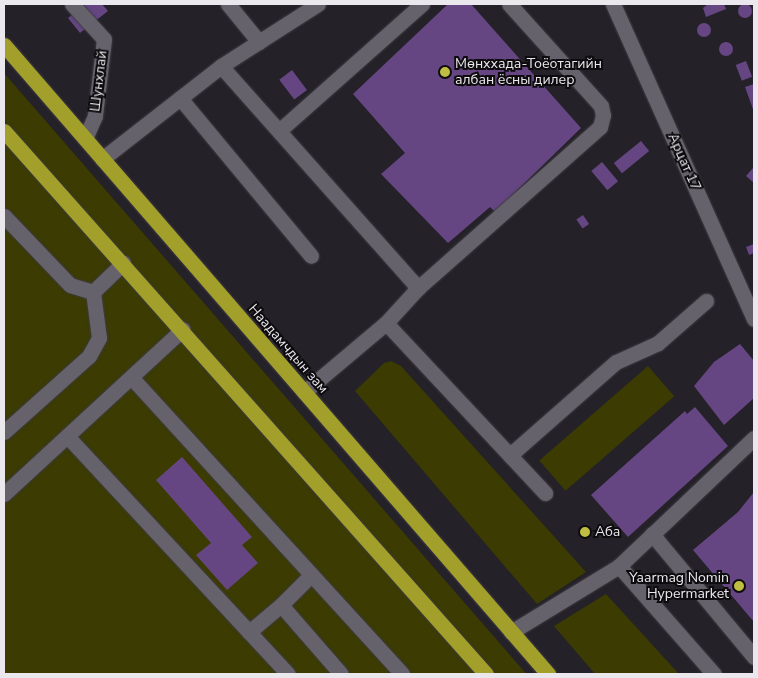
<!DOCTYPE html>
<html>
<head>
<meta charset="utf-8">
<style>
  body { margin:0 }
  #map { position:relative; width:758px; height:678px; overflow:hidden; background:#242128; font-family:"Nunito Sans",sans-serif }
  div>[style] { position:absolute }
  .green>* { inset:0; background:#3b3b02; transform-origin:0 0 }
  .building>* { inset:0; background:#654682; transform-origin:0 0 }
  .round { border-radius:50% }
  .roads { filter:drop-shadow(0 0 1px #3e3b41) drop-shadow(0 0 1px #3e3b41) }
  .minor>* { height:15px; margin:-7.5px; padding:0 7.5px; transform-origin:7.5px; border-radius:7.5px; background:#66626b }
  .highway>* { height:15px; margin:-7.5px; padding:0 7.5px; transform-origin:7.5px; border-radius:7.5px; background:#a2a02b }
  .dots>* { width:14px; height:14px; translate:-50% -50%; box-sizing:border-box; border:2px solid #0d0b0e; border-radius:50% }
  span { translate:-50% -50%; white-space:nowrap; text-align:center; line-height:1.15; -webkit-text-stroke:4px #0d0b0e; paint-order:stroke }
  .poi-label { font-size:14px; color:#eae8ed }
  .left { translate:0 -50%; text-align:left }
  .right { translate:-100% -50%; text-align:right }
  .street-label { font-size:14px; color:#eae8ed }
  .frame { position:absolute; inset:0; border:5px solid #eae8ed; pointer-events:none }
</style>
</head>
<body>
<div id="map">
  <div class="green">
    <div style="left:4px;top:73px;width:795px;height:31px;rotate:49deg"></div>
    <div style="clip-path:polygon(4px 138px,486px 674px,4px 674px)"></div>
    <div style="clip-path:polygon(391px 361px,401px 366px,586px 572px,537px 604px,355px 391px,384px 363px)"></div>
    <div style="left:648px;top:366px;width:40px;height:144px;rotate:49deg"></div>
    <div style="clip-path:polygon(606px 594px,679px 674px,680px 674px,595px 674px,554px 626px)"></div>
  </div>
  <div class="building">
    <div class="round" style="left:738px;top:4px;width:14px;height:14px"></div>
    <div style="clip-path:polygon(86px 4px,102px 4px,108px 11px,80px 33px,68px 18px)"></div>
    <div style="clip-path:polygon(448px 4px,471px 4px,581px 128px,495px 212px,490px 207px,448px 243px,381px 174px,405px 153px,353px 94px)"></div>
    <div style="clip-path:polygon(708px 4px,724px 4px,726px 9px,706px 17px,703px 8px)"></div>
    <div class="round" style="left:697px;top:23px;width:14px;height:14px"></div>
    <div class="round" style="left:719px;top:42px;width:14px;height:14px"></div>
    <div style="left:746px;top:61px;width:17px;height:11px;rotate:69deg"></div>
    <div style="left:292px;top:70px;width:25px;height:16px;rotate:53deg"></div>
    <div style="clip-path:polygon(754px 84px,754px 112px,745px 87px)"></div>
    <div style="left:641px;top:141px;width:13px;height:35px;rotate:51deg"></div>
    <div style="left:602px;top:162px;width:25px;height:14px;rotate:50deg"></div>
    <div style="clip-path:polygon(753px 168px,754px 168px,754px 183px,746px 176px)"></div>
    <div style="left:583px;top:215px;width:11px;height:8px;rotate:56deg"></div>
    <div style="clip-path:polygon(754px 244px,754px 253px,749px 255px,746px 247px)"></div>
    <div style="clip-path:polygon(740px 344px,754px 361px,754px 398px,724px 425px,694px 386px,714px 362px)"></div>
    <div style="clip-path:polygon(695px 407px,728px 446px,628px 537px,591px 495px,685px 411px,687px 414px)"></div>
    <div style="clip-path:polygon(182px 457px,252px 537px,242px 545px,258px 563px,227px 590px,196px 555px,211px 543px,156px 480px)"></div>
    <div style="clip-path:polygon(754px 492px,754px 622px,693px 550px,738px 512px)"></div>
  </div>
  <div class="roads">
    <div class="minor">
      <div style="left:72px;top:4px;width:47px;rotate:47.6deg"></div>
      <div style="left:104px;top:39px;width:78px;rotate:96.7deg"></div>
      <div style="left:95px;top:116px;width:24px;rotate:114deg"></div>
      <div style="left:228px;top:4px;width:49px;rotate:50.8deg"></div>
      <div style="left:613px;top:4px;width:345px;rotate:65.9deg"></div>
      <div style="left:221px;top:66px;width:297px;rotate:48.4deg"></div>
      <div style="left:418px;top:288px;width:243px;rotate:-41.5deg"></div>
      <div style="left:600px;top:127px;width:12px;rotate:-76deg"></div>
      <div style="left:603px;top:115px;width:9px;rotate:-103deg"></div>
      <div style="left:601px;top:106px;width:137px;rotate:-132deg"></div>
      <div style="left:180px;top:98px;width:205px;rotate:50.3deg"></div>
      <div style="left:280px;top:130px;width:190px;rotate:-41.6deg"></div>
      <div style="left:102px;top:159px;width:151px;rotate:-38deg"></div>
      <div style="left:221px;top:66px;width:115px;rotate:-32.6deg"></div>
      <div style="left:4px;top:216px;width:95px;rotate:46.3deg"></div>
      <div style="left:70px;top:285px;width:24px;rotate:17deg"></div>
      <div style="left:93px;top:292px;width:42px;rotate:-44deg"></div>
      <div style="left:386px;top:323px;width:47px;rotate:-47.6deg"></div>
      <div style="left:131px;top:377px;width:402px;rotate:47.6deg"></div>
      <div style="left:304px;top:392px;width:107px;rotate:-40.1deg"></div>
      <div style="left:386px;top:323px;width:233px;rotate:46.9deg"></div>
      <div style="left:4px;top:432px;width:114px;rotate:-41.8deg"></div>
      <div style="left:89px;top:356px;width:21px;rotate:-61deg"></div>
      <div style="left:99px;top:338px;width:46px;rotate:-97.4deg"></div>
      <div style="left:67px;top:436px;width:267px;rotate:47.1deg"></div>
      <div style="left:249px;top:632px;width:42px;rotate:-40.2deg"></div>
      <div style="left:281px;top:605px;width:91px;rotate:49deg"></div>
      <div style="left:510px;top:455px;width:141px;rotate:-41.3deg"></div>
      <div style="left:616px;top:362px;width:46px;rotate:-24.3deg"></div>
      <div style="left:658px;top:343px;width:64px;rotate:-41.2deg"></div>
      <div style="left:4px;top:494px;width:243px;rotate:-42.7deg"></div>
      <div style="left:652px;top:534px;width:160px;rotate:50.3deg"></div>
      <div style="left:619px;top:566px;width:144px;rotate:48.7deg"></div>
      <div style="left:281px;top:605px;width:42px;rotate:-45deg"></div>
      <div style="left:249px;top:632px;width:57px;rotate:47.1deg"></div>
      <div style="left:511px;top:632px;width:127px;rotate:-31.4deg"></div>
      <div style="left:619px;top:566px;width:186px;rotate:-43.5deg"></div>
    </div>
    <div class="highway">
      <div style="left:4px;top:45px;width:832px;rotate:49.14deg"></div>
      <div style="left:4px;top:131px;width:726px;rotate:48.41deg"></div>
    </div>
  </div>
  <div class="dots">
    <div style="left:445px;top:72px;background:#c0be41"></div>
    <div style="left:585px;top:532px;background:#c0be41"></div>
    <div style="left:739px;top:586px;background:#c0be41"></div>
  </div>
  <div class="poi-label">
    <span class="left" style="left:455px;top:72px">Мөнххада-Тоёотагийн<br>албан ёсны дилер</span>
    <span class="left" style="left:595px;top:532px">Аба</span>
    <span class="right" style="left:729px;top:586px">Yaarmag Nomin<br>Hypermarket</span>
  </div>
  <div class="street-label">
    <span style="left:99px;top:81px;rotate:-83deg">Шунхлай</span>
    <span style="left:684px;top:162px;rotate:66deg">Арцат 17</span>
    <span style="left:288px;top:349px;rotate:49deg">Наадамчдын зам</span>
  </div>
  <div class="frame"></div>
</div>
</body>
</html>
